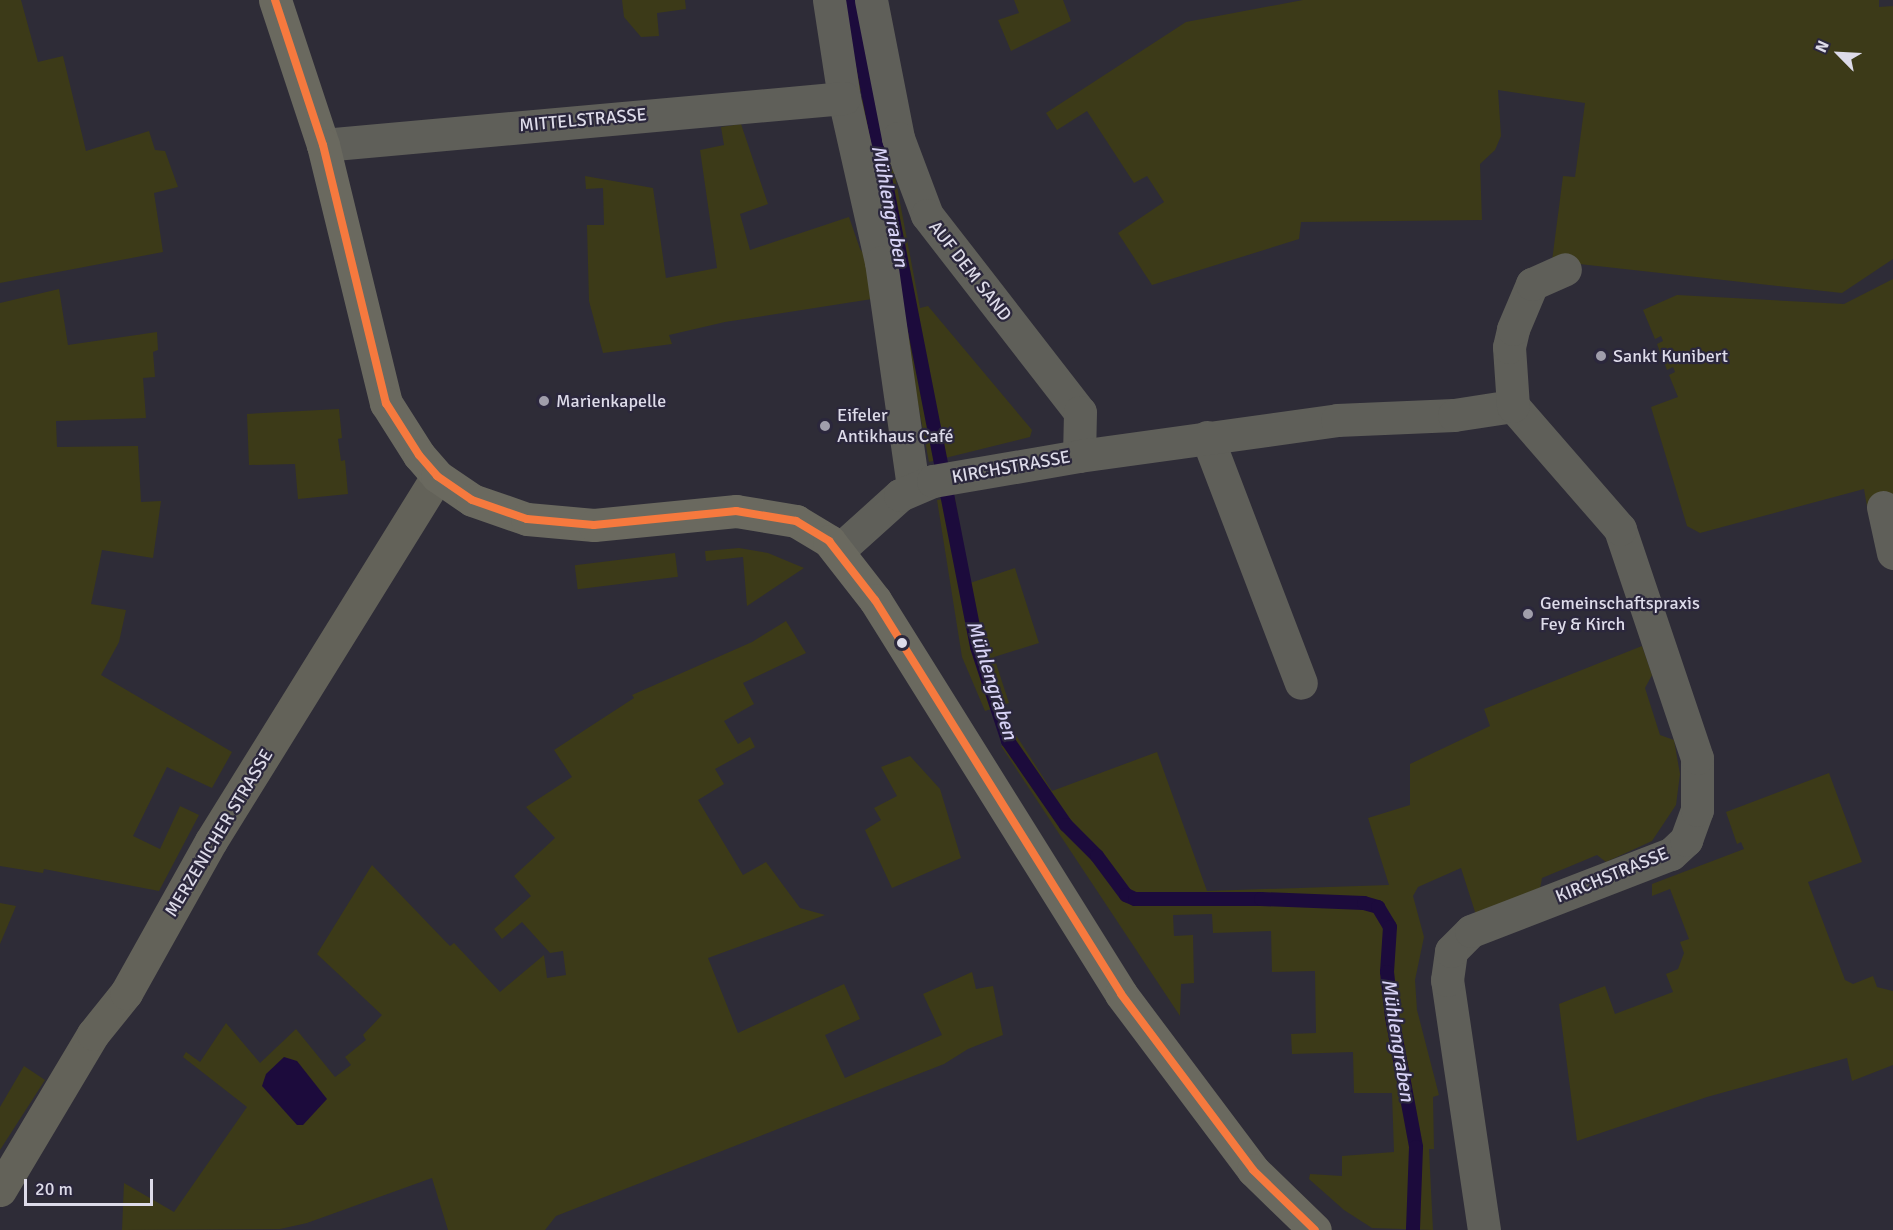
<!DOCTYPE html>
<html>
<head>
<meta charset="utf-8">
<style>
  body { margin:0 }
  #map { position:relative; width:1893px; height:1230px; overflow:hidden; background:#2e2c37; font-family:Signika,sans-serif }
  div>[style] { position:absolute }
  .green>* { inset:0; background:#3c3a18; transform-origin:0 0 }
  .water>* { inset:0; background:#1c0b3c }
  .stream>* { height:14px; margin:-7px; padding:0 7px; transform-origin:7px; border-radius:7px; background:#1c0b3c }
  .street>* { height:33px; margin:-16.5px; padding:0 16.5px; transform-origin:16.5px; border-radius:16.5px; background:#5f5f59 }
  .secondary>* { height:33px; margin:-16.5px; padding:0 16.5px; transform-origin:16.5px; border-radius:16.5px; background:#636259 }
  .primary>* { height:33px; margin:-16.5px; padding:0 16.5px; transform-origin:16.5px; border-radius:16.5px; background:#6a695f }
  .bus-1>* { height:8px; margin:-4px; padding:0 4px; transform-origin:4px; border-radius:4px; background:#f6793e }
  .dots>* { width:16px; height:16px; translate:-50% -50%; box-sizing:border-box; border:3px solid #2b273c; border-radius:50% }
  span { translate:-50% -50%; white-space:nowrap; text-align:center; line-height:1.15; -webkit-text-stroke:4.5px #2b273c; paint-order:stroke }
  .street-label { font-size:18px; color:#dddbe9 }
  .poi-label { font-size:18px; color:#dddbe9 }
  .left { translate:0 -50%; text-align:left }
  .water-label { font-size:20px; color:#d7d2f5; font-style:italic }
  .north { position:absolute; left:1809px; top:24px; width:60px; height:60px; -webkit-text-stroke:4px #2b273c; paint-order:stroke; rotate:294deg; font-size:16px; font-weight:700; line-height:24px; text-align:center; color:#dddbe9 }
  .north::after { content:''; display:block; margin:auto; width:21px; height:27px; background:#dddbe9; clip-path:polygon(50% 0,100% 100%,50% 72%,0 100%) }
  .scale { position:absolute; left:24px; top:1179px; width:129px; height:27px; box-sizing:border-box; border:3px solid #dddbe9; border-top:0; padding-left:8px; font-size:18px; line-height:21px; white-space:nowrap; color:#dddbe9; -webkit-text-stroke:4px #2b273c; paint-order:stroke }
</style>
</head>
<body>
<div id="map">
  <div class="green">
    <div style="clip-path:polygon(0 0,21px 0,38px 62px,63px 56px,86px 151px,149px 131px,155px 150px,165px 151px,178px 187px,154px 193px,163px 252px,0 283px)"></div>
    <div style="clip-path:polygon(622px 0,685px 0,686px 9px,657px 13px,659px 36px,641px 37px,624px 17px)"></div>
    <div style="left:842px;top:0;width:20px;height:91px"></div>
    <div style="clip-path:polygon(1014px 0,1063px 0,1071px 21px,1011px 51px,998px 20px,1019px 13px)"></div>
    <div style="clip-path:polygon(1303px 0,1879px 0,1879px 7px,1893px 6px,1893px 259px,1842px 293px,1552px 261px,1563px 176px,1575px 177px,1585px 103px,1498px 90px,1501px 136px,1495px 150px,1480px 164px,1482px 220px,1301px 222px,1299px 239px,1152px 285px,1118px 233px,1164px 202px,1147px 176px,1134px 183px,1087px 111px,1057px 130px,1046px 113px,1186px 22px)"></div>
    <div style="clip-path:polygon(880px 97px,920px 308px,928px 306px,1032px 430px,1030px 437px,929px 462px,861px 100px)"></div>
    <div style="clip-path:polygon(741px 124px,768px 204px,740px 214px,750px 250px,849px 217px,860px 249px,872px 264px,872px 299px,725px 322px,669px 335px,672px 344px,603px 353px,589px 301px,587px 225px,604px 225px,603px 188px,586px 189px,585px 176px,653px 188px,666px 278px,717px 268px,700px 150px,724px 145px,721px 127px)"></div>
    <div style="clip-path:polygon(1893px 279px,1893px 503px,1868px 512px,1864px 489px,1700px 533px,1687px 526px,1651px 407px,1678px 397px,1669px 375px,1675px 372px,1673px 367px,1667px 370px,1657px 344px,1663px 341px,1661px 336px,1655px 339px,1643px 310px,1677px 295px,1844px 304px)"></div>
    <div style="clip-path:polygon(59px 289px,68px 345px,157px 332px,158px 350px,153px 352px,155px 377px,143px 378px,146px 418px,56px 421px,57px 447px,138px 446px,141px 502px,161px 501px,153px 558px,102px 550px,91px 604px,126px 610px,119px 642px,101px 675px,232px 752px,212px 788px,167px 767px,133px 836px,160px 849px,180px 806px,199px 815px,159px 891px,44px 869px,43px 873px,0 866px,0 303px)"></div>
    <div style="clip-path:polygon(339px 409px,342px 438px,338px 439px,341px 461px,345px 460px,348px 494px,298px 499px,295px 464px,249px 465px,247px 414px)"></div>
    <div style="clip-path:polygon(955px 498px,970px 583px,1015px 568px,1039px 643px,994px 657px,1009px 703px,985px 711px,962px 657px,937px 500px)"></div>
    <div style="clip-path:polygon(739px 548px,768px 553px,804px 568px,747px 606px,743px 557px,706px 561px,705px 551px)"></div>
    <div style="left:675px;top:553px;width:24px;height:101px;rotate:83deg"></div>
    <div style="clip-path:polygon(786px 621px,806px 653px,743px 683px,754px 704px,724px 721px,738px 744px,750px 737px,755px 747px,715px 769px,724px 784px,698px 800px,743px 875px,766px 862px,800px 908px,825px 915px,708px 958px,738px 1033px,844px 984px,860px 1019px,825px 1035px,845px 1078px,942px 1035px,923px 994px,972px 972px,976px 989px,993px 986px,1003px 1035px,968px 1049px,944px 1064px,556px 1216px,545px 1230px,448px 1230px,432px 1178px,307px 1223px,280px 1229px,122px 1230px,124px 1183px,174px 1212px,247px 1107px,183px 1057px,186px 1052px,200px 1062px,226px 1023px,260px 1063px,296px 1029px,335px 1077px,351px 1065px,345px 1057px,366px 1040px,363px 1035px,382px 1015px,317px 954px,372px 865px,444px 940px,450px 946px,454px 943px,500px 992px,544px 955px,547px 978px,566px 975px,563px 951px,550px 953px,522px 922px,502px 939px,494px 929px,531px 896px,514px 876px,555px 838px,526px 807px,572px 777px,554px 750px,634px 698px,632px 695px,752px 642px)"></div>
    <div style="clip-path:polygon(1642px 646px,1652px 675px,1645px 688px,1660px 735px,1674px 740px,1680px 774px,1676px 805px,1652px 841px,1606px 862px,1597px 855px,1542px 878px,1540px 889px,1476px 915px,1461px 868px,1418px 887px,1413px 896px,1424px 937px,1415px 980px,1417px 1010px,1439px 1095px,1433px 1097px,1434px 1149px,1429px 1149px,1433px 1230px,1372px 1228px,1344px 1210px,1309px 1179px,1310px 1174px,1342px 1176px,1342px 1156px,1394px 1152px,1392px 1093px,1354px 1093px,1353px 1052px,1292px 1054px,1291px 1034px,1316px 1033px,1315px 971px,1272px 972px,1271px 931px,1213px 933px,1212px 914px,1173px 915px,1174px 936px,1193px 935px,1194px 983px,1181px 984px,1180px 1016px,1001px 746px,1016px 735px,1052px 791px,1157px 752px,1207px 891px,1389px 885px,1368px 818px,1410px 805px,1410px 764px,1490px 726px,1484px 709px)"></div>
    <div style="clip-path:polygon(910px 756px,940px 789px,961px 858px,892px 888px,865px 830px,881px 820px,874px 808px,897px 796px,881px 767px)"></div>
    <div style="clip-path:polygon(1829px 773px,1862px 862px,1808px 882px,1845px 980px,1853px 984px,1873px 976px,1877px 987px,1893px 991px,1893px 1065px,1852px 1081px,1847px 1058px,1707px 1097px,1577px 1141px,1559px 1004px,1605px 986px,1615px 1014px,1673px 992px,1666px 974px,1678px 969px,1684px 953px,1680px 942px,1689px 939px,1670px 889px,1652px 896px,1652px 884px,1744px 849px,1741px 842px,1737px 844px,1726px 812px)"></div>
    <div style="clip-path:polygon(0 903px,16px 906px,0 944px)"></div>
    <div style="clip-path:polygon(24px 1066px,45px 1080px,0 1150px,0 1107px)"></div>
  </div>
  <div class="water">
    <div style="clip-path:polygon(284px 1057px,297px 1061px,327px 1099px,303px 1125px,297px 1125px,262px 1086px,266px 1074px)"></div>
  </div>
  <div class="stream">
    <div style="left:850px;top:0;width:659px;rotate:78.89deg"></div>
    <div style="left:977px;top:647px;width:99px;rotate:71.7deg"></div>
    <div style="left:1008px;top:741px;width:102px;rotate:55.4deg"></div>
    <div style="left:1066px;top:825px;width:44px;rotate:45deg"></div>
    <div style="left:1097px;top:856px;width:49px;rotate:53.4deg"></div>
    <div style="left:1126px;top:895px;width:10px;rotate:24deg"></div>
    <div style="left:1135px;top:899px;width:126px"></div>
    <div style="left:1261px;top:899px;width:103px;rotate:2.2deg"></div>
    <div style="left:1364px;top:903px;width:15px;rotate:16deg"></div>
    <div style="left:1378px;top:907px;width:23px;rotate:59deg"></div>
    <div style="left:1390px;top:927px;width:45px;rotate:93.8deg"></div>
    <div style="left:1387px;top:972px;width:45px;rotate:83.7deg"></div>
    <div style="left:1392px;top:1017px;width:132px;rotate:79.5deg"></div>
    <div style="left:1416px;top:1147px;width:83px;rotate:92.1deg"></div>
  </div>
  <div class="street">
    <div style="left:829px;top:0;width:99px;rotate:81.3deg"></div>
    <div style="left:844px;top:98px;width:168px;rotate:77.3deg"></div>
    <div style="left:881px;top:262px;width:228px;rotate:81.9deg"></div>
    <div style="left:871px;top:0;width:141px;rotate:78.9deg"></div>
    <div style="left:898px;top:138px;width:82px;rotate:69.4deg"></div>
    <div style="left:927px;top:215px;width:249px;rotate:52.2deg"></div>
    <div style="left:1080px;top:412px;width:44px;rotate:91.3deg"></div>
    <div style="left:323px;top:145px;width:523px;rotate:-5.15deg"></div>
    <div style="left:1207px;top:437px;width:263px;rotate:69.1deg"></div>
    <div style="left:1883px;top:507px;width:47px;rotate:77.7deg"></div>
    <div style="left:839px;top:550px;width:82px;rotate:-42deg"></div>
    <div style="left:900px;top:495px;width:36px;rotate:-23deg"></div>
    <div style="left:933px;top:481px;width:148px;rotate:-9.7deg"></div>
    <div style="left:1079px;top:456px;width:260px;rotate:-7.9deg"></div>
    <div style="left:1337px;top:420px;width:117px;rotate:-2.4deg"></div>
    <div style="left:1454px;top:415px;width:60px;rotate:-8.7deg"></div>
    <div style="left:1484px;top:1230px;width:253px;rotate:-98.4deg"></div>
    <div style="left:1447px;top:980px;width:29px;rotate:-82deg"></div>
    <div style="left:1451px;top:951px;width:28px;rotate:-45deg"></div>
    <div style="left:1471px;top:931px;width:214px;rotate:-21.1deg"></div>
    <div style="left:1671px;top:854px;width:21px;rotate:-43deg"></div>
    <div style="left:1686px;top:840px;width:32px;rotate:-70deg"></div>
    <div style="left:1697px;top:810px;width:52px;rotate:-90deg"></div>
    <div style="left:1697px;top:758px;width:242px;rotate:-108.6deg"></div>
    <div style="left:1620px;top:529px;width:163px;rotate:-131deg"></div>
    <div style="left:1513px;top:406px;width:59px;rotate:-93.9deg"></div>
    <div style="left:1509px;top:347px;width:18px;rotate:-77deg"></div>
    <div style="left:1513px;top:329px;width:49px;rotate:-67.1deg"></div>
    <div style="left:1532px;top:284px;width:36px;rotate:-24deg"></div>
  </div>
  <div class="secondary">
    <div style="left:0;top:1190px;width:182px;rotate:-59.2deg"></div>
    <div style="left:93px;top:1034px;width:53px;rotate:-51.2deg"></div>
    <div style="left:126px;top:993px;width:174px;rotate:-60.8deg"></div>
    <div style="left:211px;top:841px;width:429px;rotate:-58.2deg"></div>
  </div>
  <div class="primary">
    <div style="left:275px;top:0;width:153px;rotate:71.7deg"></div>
    <div style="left:323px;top:145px;width:266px;rotate:76.3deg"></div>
    <div style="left:386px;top:403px;width:62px;rotate:57.6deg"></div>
    <div style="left:419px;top:455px;width:28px;rotate:49deg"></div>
    <div style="left:437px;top:476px;width:42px;rotate:34.4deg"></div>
    <div style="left:472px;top:500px;width:58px;rotate:19.1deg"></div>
    <div style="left:527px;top:519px;width:67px;rotate:5.1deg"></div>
    <div style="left:594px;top:525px;width:143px;rotate:-5.6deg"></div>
    <div style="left:736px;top:511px;width:61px;rotate:9.5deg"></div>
    <div style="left:796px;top:521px;width:39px;rotate:31deg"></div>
    <div style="left:829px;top:541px;width:75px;rotate:52.1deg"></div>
    <div style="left:875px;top:600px;width:464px;rotate:58deg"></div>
    <div style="left:1121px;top:994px;width:220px;rotate:53.1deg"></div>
    <div style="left:1253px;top:1170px;width:86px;rotate:44.1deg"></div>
  </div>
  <div class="bus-1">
    <div style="left:275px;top:0;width:153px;rotate:71.7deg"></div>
    <div style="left:323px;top:145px;width:266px;rotate:76.3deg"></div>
    <div style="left:386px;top:403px;width:62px;rotate:57.6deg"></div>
    <div style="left:419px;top:455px;width:28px;rotate:49deg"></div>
    <div style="left:437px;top:476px;width:42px;rotate:34.4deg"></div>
    <div style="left:472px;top:500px;width:58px;rotate:19.1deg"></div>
    <div style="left:527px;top:519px;width:67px;rotate:5.1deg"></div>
    <div style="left:594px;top:525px;width:143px;rotate:-5.6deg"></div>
    <div style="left:736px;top:511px;width:61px;rotate:9.5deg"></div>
    <div style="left:796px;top:521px;width:39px;rotate:31deg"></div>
    <div style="left:829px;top:541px;width:75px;rotate:52.1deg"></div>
    <div style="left:875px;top:600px;width:464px;rotate:58deg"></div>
    <div style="left:1121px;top:994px;width:220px;rotate:53.1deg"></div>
    <div style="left:1253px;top:1170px;width:86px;rotate:44.1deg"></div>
  </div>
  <div class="dots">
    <div style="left:1601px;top:356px;background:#a09eab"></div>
    <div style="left:544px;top:401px;background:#a09eab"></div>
    <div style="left:825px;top:426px;background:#a09eab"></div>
    <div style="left:1528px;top:614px;background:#a09eab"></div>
    <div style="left:902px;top:643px;background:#dddbe9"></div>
  </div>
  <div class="street-label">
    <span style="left:583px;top:120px;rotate:-5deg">MITTELSTRASSE</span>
    <span style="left:970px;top:271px;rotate:52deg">AUF DEM SAND</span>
    <span style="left:1011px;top:467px;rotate:-10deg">KIRCHSTRASSE</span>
    <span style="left:219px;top:833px;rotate:-59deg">MERZENICHER STRASSE</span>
    <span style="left:1612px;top:875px;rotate:-22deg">KIRCHSTRASSE</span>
  </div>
  <div class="poi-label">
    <span class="left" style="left:1613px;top:356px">Sankt Kunibert</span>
    <span class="left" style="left:556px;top:401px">Marienkapelle</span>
    <span class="left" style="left:837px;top:426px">Eifeler<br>Antikhaus Café</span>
    <span class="left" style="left:1540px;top:614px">Gemeinschaftspraxis<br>Fey &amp; Kirch</span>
  </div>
  <div class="water-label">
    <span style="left:890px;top:206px;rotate:79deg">Mühlengraben</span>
    <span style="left:992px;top:680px;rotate:72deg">Mühlengraben</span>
    <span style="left:1398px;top:1040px;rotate:81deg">Mühlengraben</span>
  </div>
  <div class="north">N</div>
  <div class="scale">20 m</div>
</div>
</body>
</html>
